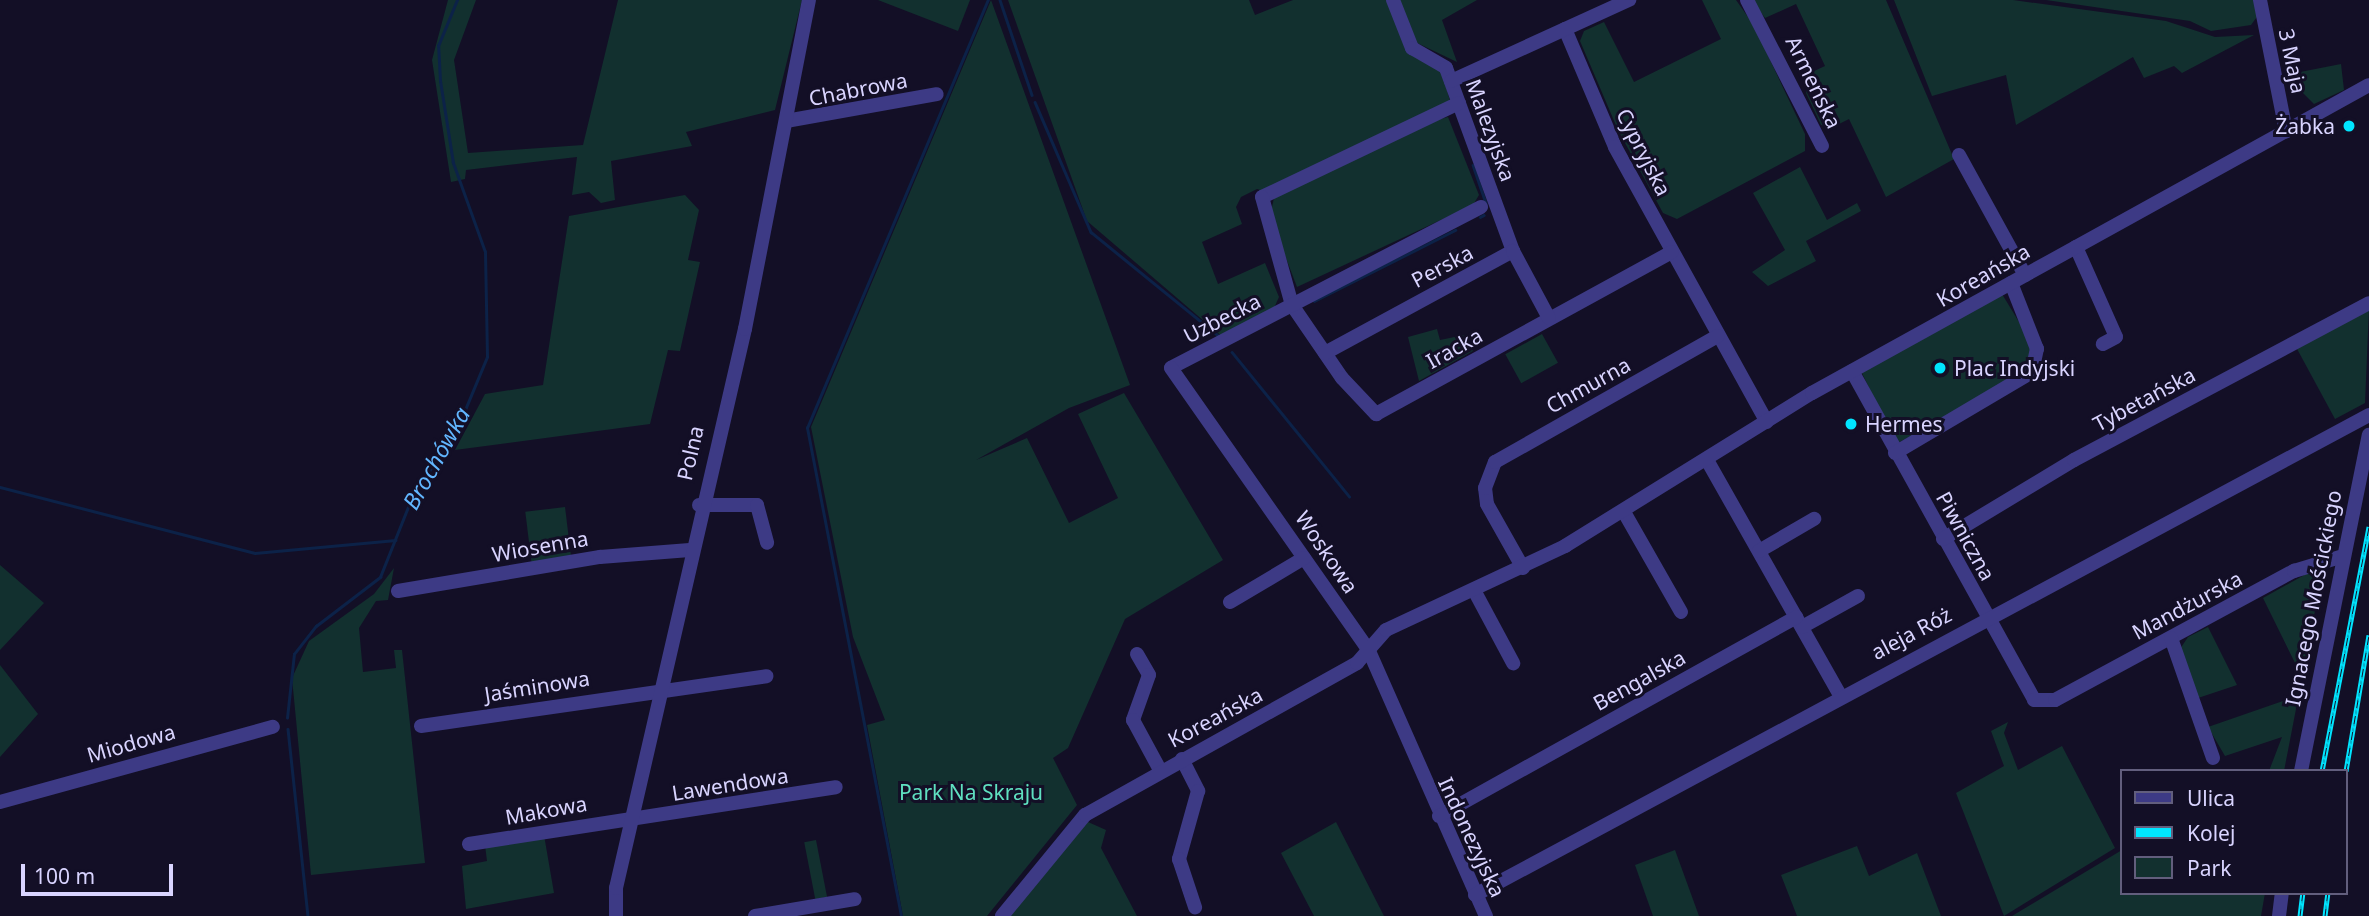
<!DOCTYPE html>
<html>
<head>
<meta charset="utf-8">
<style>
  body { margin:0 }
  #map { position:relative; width:2369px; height:916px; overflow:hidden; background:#130f26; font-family:"Noto Sans",sans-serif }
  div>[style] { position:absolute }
  .green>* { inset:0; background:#12302f; transform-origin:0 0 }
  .stream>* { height:2.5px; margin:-1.25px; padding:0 1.25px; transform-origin:1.25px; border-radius:1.25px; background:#0c2248 }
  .minor>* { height:14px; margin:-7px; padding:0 7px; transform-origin:7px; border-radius:7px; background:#3d3a85 }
  .rail>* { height:5px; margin-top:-2.5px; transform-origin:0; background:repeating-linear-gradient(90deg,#130f26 0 8px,#00e5ff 0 16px); box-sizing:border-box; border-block:2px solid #00e5ff }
  .dots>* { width:19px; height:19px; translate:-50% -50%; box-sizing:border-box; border:4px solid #130f26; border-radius:50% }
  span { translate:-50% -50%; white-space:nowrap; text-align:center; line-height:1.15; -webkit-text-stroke:6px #130f26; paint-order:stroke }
  .street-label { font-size:21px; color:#d9d4ff }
  .poi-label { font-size:21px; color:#d9d4ff }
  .right { translate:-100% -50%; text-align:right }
  .left { translate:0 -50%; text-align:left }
  .park-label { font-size:21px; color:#5fe0c0 }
  .water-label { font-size:23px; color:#62b6ff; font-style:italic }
  .legend { position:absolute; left:2120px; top:769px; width:228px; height:126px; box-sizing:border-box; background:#130f26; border:2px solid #625e7d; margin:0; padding:9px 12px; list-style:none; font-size:21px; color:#d9d4ff }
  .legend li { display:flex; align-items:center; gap:14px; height:35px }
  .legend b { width:35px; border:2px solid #625e7d }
  .scale { position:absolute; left:21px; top:864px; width:152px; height:32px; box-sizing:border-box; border:4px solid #d9d4ff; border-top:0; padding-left:9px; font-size:21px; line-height:24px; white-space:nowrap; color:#d9d4ff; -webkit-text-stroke:5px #130f26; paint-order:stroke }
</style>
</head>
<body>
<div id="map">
  <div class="green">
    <div style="clip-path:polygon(448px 0,476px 0,454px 60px,468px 153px,583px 145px,618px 0,802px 0,775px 110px,686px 132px,692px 146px,611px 161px,615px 200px,601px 203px,589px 192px,572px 195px,577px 157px,466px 170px,465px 179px,451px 182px,432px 60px)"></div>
    <div style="clip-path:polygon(878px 0,970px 0,958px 31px)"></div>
    <div style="clip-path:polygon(991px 0,1130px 385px,1069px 408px,976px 460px,1027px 438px,1069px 523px,1118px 498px,1078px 414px,1124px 393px,1223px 560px,1125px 619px,1068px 748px,1053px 758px,1077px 805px,987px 916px,903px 916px,867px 725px,885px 720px,853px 637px,811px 427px)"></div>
    <div style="clip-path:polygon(1008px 0,1249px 0,1255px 15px,1293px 0,1388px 0,1406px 49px,1442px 72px,1450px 101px,1267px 192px,1257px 189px,1241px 197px,1236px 207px,1242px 224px,1202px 242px,1218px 284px,1265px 263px,1279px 297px,1274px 308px,1225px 339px,1087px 221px)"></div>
    <div style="clip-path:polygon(1397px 0,1477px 0,1442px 20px,1457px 62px,1413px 41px)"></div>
    <div style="clip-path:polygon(1702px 0,1736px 0,1753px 24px,1805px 134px,1805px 151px,1677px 219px,1663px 213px,1618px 130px,1580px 41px,1584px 31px,1604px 22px,1634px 82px,1721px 39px)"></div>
    <div style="clip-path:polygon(1752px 0,1886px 0,1954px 159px,1886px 197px,1849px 119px,1831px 128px,1821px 125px,1806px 93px,1812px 72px,1825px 66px,1796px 4px,1765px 18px)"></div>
    <div style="clip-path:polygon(1894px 0,2013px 0,2166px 21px,2215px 37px,2254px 35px,2182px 73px,2174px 66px,2144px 78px,2133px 57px,2016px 125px,2006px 75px,1932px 96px)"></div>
    <div style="clip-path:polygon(2046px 0,2256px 0,2259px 14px,2251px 25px,2211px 31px,2190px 21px)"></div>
    <div style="clip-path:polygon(2341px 64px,2344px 90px,2314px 104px,2298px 88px,2295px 73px)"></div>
    <div style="clip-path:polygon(1448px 117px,1479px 195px,1473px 205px,1297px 287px,1270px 216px,1274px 198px,1422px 124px)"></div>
    <div style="clip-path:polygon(1800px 167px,1827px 220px,1857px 203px,1861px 211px,1806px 241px,1816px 261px,1768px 286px,1752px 272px,1785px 250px,1753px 193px)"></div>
    <div style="clip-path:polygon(685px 195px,699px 210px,688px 260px,700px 262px,680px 351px,668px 350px,650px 424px,455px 450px,485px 394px,543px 385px,569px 216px)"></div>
    <div style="clip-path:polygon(2002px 294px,2033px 345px,2028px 371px,1896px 444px,1861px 371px)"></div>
    <div style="clip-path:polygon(2369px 308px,2365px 403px,2335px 419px,2296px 347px)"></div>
    <div style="clip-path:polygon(1437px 329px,1440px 340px,1469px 334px,1473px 351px,1419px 381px,1408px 337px)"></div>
    <div style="left:1542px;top:334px;width:33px;height:42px;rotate:61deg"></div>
    <div style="left:565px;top:507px;width:52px;height:40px;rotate:83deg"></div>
    <div style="clip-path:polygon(2324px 564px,2284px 771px,2269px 771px,2282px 737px,2225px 756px,2208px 727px,2289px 699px,2296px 665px,2263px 598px)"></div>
    <div style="clip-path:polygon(0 565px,44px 603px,0 650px)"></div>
    <div style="clip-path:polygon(394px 568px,388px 600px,376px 601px,359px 628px,363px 672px,396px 668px,394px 650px,402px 650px,425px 863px,311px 875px,292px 678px,309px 641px,374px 594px)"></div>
    <div style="clip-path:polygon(2208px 627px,2237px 685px,2198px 698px,2180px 649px,2188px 637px)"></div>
    <div style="clip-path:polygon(0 665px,38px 714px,0 757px)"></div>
    <div style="clip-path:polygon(2008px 722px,2004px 733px,2018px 770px,2062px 746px,2115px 848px,2004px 916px,1956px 793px,2004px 766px,1991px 731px)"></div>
    <div style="clip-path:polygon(1088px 822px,1106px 830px,1101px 848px,1137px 916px,1007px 916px)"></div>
    <div style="clip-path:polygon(1336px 822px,1384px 916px,1314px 916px,1281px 853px)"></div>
    <div style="clip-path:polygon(544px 835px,554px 893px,466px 909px,462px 866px,487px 861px,485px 845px)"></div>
    <div style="left:816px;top:840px;width:58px;height:12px;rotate:79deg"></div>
    <div style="clip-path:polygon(1857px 846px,1869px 876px,1917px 853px,1941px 916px,1797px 916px,1781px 875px)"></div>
    <div style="clip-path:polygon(1675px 850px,1699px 916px,1653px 916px,1635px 865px)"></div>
    <div style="clip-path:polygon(2122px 850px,2122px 893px,2265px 893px,2261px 916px,2012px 916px)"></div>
  </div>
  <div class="stream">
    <div style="left:1000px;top:0;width:100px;rotate:71.4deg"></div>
    <div style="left:1035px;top:102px;width:142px;rotate:66.7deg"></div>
    <div style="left:1091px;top:232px;width:165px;rotate:39.1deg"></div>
    <div style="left:1473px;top:165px;width:40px;rotate:71.1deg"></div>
    <div style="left:1480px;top:217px;width:4px;rotate:-27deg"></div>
    <div style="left:1314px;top:301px;width:158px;rotate:-26.7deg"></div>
    <div style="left:1232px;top:352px;width:186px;rotate:50.9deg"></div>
    <div style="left:0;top:487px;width:263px;rotate:14.5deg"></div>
    <div style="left:255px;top:553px;width:141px;rotate:-5.3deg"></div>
    <div style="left:287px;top:718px;width:64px;rotate:-83.8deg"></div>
    <div style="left:294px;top:654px;width:36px;rotate:-52deg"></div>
    <div style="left:316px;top:626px;width:81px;rotate:-37.4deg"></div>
    <div style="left:380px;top:577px;width:86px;rotate:-68.2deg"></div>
    <div style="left:412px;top:497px;width:82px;rotate:-56.5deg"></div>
    <div style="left:457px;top:429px;width:78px;rotate:-67.4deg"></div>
    <div style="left:487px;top:357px;width:105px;rotate:-91.1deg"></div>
    <div style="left:485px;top:252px;width:95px;rotate:-109.8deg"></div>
    <div style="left:453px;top:163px;width:83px;rotate:-99deg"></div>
    <div style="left:440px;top:81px;width:35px;rotate:-93deg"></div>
    <div style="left:438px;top:46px;width:50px;rotate:-67.6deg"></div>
    <div style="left:288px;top:729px;width:188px;rotate:83.9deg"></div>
    <div style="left:901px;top:916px;width:497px;rotate:-100.9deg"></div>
    <div style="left:807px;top:428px;width:465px;rotate:-67.1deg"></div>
  </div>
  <div class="minor">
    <div style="left:1393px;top:0;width:52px;rotate:68.4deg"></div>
    <div style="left:1412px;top:48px;width:39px;rotate:30deg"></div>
    <div style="left:1446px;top:68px;width:195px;rotate:69.9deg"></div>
    <div style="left:1747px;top:0;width:164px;rotate:62.8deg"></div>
    <div style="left:2260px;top:0;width:134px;rotate:78.8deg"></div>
    <div style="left:1565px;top:29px;width:128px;rotate:67deg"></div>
    <div style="left:1615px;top:147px;width:314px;rotate:61.1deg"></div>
    <div style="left:1451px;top:81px;width:196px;rotate:-24.5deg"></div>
    <div style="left:1459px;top:103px;width:218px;rotate:154.5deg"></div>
    <div style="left:1262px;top:197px;width:112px;rotate:74.5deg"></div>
    <div style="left:1292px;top:305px;width:88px;rotate:55.6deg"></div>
    <div style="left:1342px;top:378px;width:50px;rotate:46.6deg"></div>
    <div style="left:1376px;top:414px;width:337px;rotate:-28.7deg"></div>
    <div style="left:786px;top:121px;width:153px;rotate:-10.1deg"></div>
    <div style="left:1959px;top:155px;width:137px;rotate:61.2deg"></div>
    <div style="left:1481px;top:207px;width:349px;rotate:152.6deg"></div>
    <div style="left:1171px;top:368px;width:345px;rotate:55deg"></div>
    <div style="left:1369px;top:651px;width:290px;rotate:66.2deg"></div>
    <div style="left:2076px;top:247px;width:98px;rotate:66deg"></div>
    <div style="left:2116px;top:337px;width:15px;rotate:152deg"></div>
    <div style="left:1325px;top:353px;width:214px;rotate:-28.5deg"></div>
    <div style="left:1513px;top:251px;width:76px;rotate:61.8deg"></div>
    <div style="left:1852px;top:371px;width:376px;rotate:61deg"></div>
    <div style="left:2034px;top:700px;width:21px"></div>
    <div style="left:2055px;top:700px;width:272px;rotate:-28.4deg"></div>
    <div style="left:2294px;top:571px;width:48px;rotate:-16.9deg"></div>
    <div style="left:1895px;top:453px;width:159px;rotate:-30.6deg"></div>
    <div style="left:2032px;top:372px;width:24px;rotate:-78deg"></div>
    <div style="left:2037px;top:349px;width:71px;rotate:-111.5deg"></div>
    <div style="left:1707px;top:460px;width:270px;rotate:60.5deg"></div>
    <div style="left:699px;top:505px;width:58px"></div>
    <div style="left:757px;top:505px;width:39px;rotate:75deg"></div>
    <div style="left:1624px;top:512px;width:115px;rotate:60.3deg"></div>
    <div style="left:1943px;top:539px;width:153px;rotate:-31.1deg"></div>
    <div style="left:2074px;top:460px;width:334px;rotate:-28deg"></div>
    <div style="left:1759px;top:551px;width:64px;rotate:-30.2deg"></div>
    <div style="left:1523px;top:568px;width:73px;rotate:-119.4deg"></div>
    <div style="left:1487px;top:504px;width:16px;rotate:-97deg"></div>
    <div style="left:1485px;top:488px;width:28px;rotate:-69deg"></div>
    <div style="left:1495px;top:462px;width:256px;rotate:-29.5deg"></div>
    <div style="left:398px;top:591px;width:205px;rotate:-9.6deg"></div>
    <div style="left:600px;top:557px;width:90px;rotate:-4.4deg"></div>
    <div style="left:1475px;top:592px;width:81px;rotate:61.8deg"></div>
    <div style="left:1230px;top:602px;width:86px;rotate:-30.7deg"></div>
    <div style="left:1802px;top:627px;width:64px;rotate:-29deg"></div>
    <div style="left:2171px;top:638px;width:127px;rotate:70.7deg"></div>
    <div style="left:1137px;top:654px;width:24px;rotate:60deg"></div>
    <div style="left:1149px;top:675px;width:48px;rotate:109.6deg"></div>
    <div style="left:1133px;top:720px;width:57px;rotate:61.6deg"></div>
    <div style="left:421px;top:726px;width:349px;rotate:-8.2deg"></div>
    <div style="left:1182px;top:759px;width:36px;rotate:63deg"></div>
    <div style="left:1198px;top:791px;width:71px;rotate:105.6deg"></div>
    <div style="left:1179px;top:859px;width:51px;rotate:71.6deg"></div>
    <div style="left:2301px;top:771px;width:343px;rotate:-78.6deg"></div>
    <div style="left:0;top:802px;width:283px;rotate:-15.4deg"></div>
    <div style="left:1439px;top:816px;width:409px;rotate:-29.1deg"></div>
    <div style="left:469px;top:844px;width:371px;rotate:-8.8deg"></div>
    <div style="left:1475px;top:895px;width:1015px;rotate:-28.23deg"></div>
    <div style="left:616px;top:916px;width:28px;rotate:-90deg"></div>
    <div style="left:616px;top:888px;width:574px;rotate:-77.01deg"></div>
    <div style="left:745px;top:329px;width:335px;rotate:-79deg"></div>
    <div style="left:755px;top:916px;width:101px;rotate:-9.6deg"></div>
    <div style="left:1002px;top:916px;width:131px;rotate:-50.6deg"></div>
    <div style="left:1085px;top:815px;width:312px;rotate:-29.2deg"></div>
    <div style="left:1357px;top:663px;width:44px;rotate:-48.7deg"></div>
    <div style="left:1386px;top:630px;width:198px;rotate:-25.1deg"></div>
    <div style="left:1565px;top:546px;width:291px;rotate:-31.8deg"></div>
    <div style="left:1812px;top:393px;width:636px;rotate:-28.94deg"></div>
    <div style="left:2279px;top:916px;width:23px;rotate:-83deg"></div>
  </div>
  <div class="rail">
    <div style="left:2322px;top:771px;width:249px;rotate:-79.1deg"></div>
    <div style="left:2346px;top:771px;width:138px;rotate:-80.4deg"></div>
    <div style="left:2300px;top:916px;width:23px;rotate:-83deg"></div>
    <div style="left:2325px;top:916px;width:23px;rotate:-83deg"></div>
  </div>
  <div class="dots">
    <div style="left:2349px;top:126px;background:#00e5ff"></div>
    <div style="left:1940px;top:368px;background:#00e5ff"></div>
    <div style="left:1851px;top:424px;background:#00e5ff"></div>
  </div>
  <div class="street-label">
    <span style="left:2293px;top:61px;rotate:78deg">3 Maja</span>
    <span style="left:1814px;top:82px;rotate:64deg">Armeńska</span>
    <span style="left:858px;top:89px;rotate:-11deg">Chabrowa</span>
    <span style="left:1491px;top:130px;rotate:70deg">Malezyjska</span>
    <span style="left:1644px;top:152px;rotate:63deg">Cypryjska</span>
    <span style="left:1442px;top:266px;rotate:-28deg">Perska</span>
    <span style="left:1983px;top:275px;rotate:-30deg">Koreańska</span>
    <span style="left:1222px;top:318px;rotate:-27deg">Uzbecka</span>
    <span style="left:1454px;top:348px;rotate:-29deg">Iracka</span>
    <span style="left:1588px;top:385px;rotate:-29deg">Chmurna</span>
    <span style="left:2144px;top:399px;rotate:-28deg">Tybetańska</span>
    <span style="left:690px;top:453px;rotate:-77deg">Polna</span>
    <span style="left:1966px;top:536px;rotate:61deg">Piwniczna</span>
    <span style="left:540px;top:546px;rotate:-10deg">Wiosenna</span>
    <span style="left:1327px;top:552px;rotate:56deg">Woskowa</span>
    <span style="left:2313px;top:598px;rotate:-79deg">Ignacego Mościckiego</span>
    <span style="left:2187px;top:605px;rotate:-28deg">Mandżurska</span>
    <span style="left:1911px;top:633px;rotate:-28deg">aleja Róż</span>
    <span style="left:1639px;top:680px;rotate:-29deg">Bengalska</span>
    <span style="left:537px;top:686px;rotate:-9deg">Jaśminowa</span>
    <span style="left:1215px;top:717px;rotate:-28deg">Koreańska</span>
    <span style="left:131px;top:743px;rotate:-16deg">Miodowa</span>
    <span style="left:730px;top:784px;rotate:-9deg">Lawendowa</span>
    <span style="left:546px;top:810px;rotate:-10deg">Makowa</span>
    <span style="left:1472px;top:837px;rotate:65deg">Indonezyjska</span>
  </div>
  <div class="poi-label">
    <span class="right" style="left:2335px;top:126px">Żabka</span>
    <span class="left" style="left:1954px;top:368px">Plac Indyjski</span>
    <span class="left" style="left:1865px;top:424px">Hermes</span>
  </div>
  <div class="park-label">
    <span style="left:971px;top:792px">Park Na Skraju</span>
  </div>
  <div class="water-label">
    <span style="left:436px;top:458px;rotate:-61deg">Brochówka</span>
  </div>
  <ul class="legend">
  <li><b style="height:9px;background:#3d3a85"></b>Ulica</li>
  <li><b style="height:9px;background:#00e5ff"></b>Kolej</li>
  <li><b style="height:19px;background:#12302f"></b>Park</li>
  </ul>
  <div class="scale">100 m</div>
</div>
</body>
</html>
